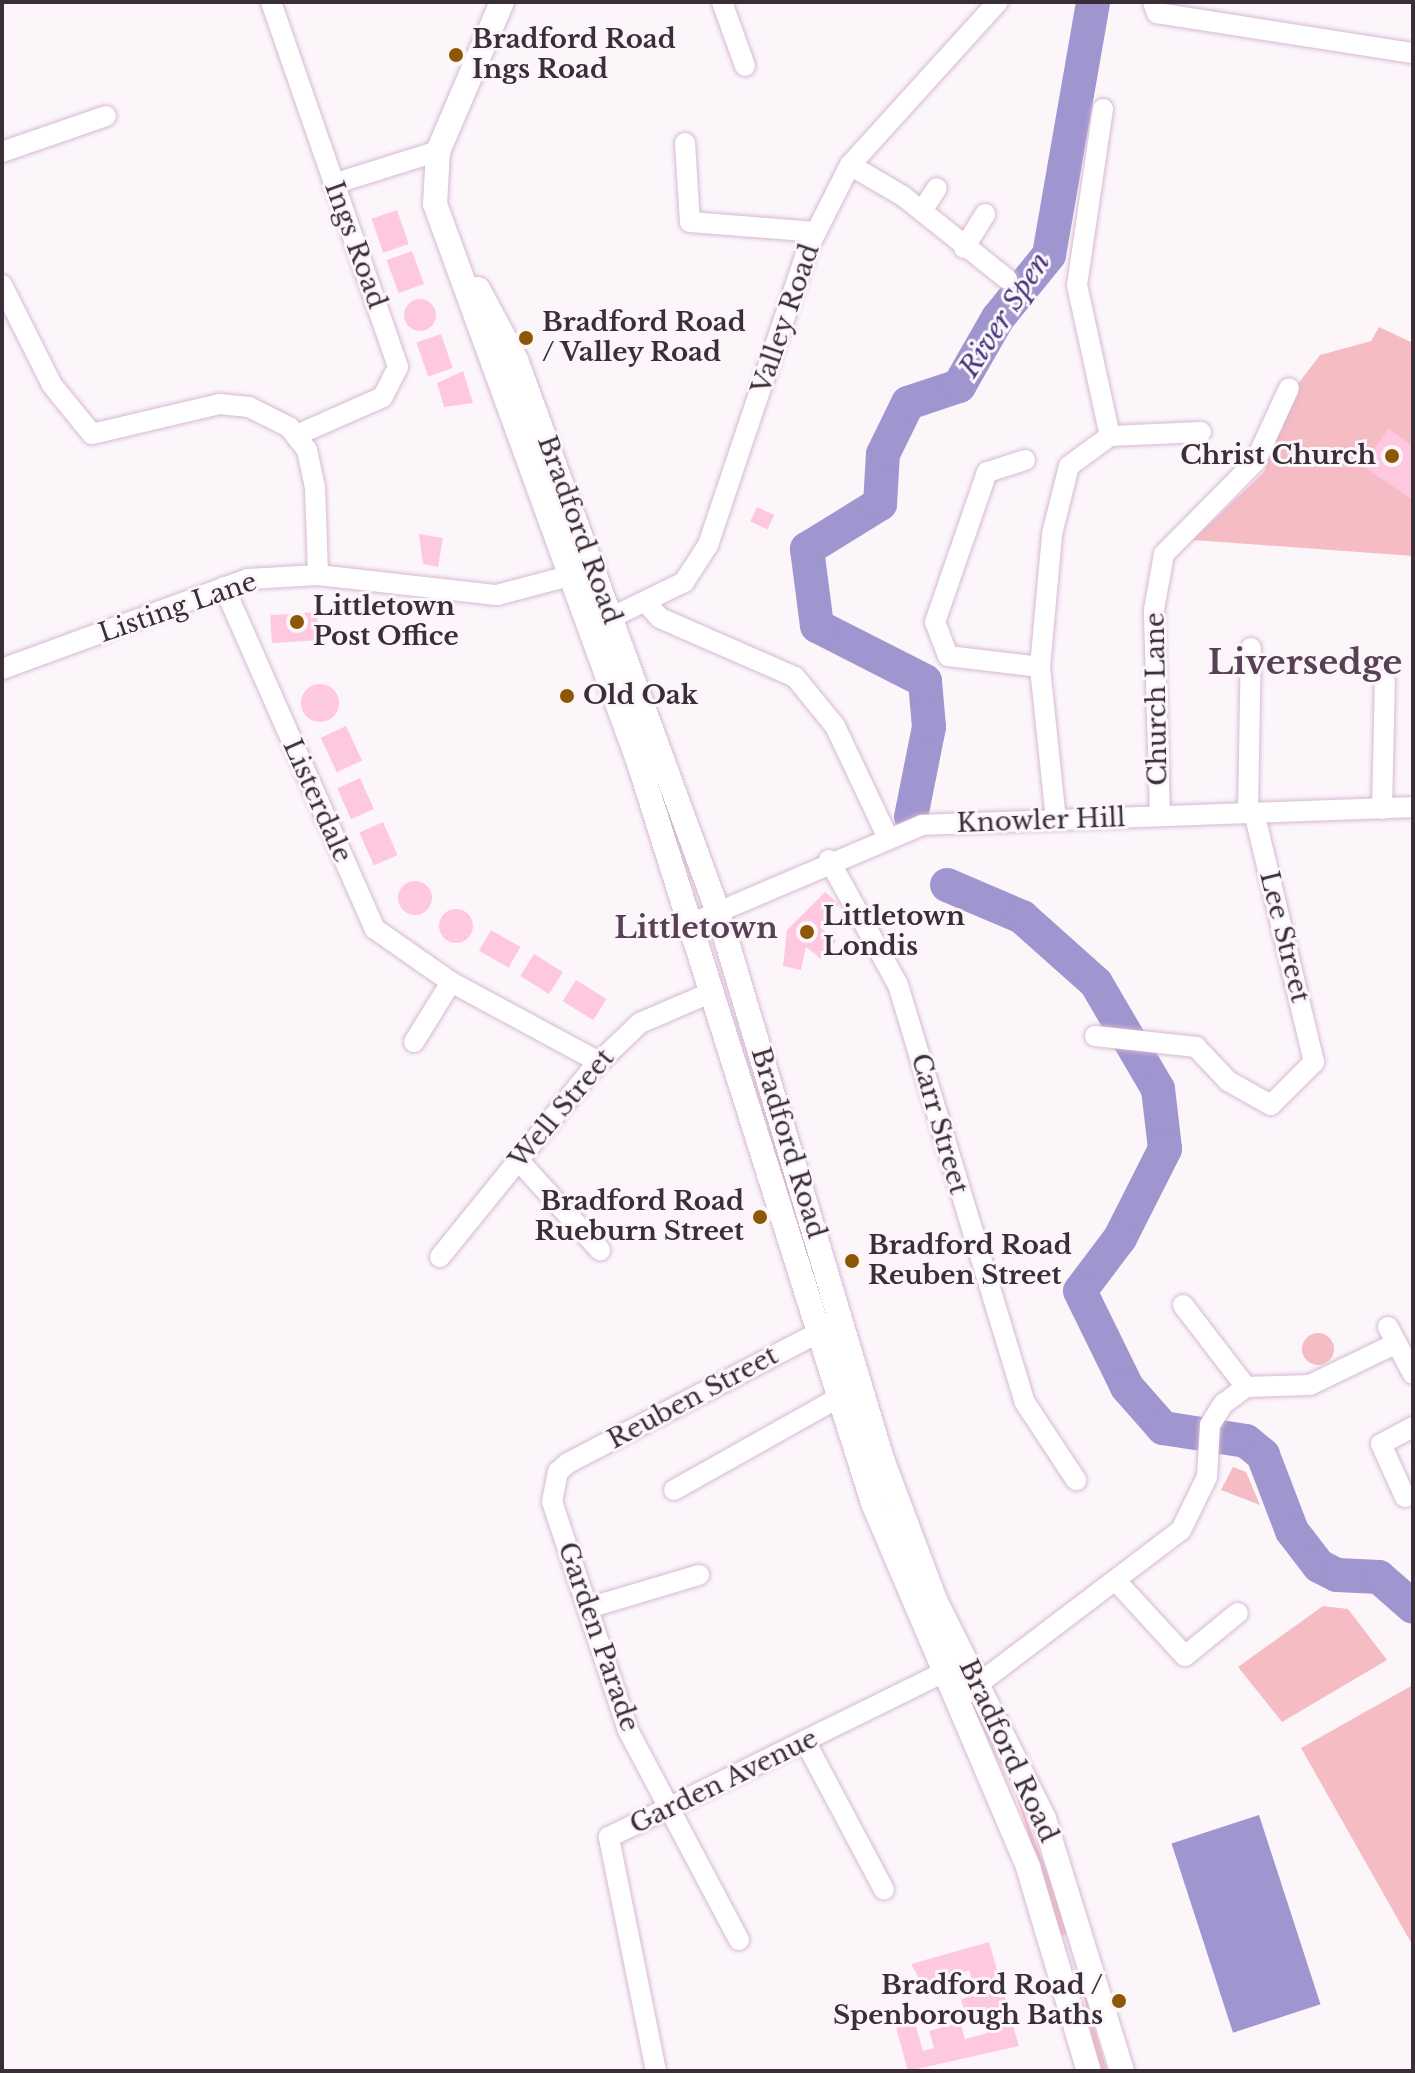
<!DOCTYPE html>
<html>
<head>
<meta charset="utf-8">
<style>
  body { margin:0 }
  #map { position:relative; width:1415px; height:2073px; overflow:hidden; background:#fcf6fb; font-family:"Libre Baskerville",serif }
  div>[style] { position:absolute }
  .green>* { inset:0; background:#f5bcc3 }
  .round { border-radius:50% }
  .water>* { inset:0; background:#9f96cf; transform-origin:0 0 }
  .river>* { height:34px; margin:-17px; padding:0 17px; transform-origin:17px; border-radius:17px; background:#9f96cf }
  .building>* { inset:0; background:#fec9e0; transform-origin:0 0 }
  .roads { filter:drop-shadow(0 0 2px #d7b9d3) drop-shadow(0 0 2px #d7b9d3) }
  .minor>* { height:20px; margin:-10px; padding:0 10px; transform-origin:10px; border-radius:10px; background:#fff }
  .major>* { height:24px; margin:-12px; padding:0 12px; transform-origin:12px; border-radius:12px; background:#fff }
  .dots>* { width:22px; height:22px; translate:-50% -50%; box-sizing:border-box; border:4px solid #fcf6fb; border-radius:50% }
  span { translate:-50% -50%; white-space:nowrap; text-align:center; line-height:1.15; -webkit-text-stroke:6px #fcf6fb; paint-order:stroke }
  .poi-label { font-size:26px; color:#3a2e38; font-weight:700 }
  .left { translate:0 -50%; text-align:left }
  .right { translate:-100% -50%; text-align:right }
  .street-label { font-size:26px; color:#3a2e38 }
  .water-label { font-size:28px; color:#48377d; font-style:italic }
  .quarter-label { font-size:30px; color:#584055; font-weight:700 }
  .district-label { font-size:34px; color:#584055; font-weight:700 }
  .frame { position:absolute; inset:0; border:4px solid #3a2e38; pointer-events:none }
</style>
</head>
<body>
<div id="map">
  <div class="green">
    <div style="clip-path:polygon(1379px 327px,1413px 343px,1413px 556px,1193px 540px,1264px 472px,1294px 389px,1320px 355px,1371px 341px)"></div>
    <div class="round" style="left:1302px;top:1333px;width:32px;height:32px"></div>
    <div style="clip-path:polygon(1233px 1467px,1246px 1472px,1260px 1505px,1221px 1490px)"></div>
    <div style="clip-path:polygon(1323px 1606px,1348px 1609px,1387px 1660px,1282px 1722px,1238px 1667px)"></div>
    <div style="clip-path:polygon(1413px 1685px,1413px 1946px,1301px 1748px)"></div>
    <div style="clip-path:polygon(1009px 1773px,1070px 1933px,1061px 1936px)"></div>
    <div style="clip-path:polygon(1081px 1981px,1107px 2071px,1099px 2071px)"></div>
  </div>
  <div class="water">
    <div style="left:1259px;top:1815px;width:199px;height:92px;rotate:72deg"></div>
  </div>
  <div class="river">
    <div style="left:911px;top:817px;width:92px;rotate:-78.7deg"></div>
    <div style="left:929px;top:727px;width:46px;rotate:-95deg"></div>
    <div style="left:925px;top:681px;width:121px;rotate:-153deg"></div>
    <div style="left:817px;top:626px;width:78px;rotate:-97.4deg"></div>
    <div style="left:807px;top:549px;width:86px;rotate:-31.7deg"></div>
    <div style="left:880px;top:504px;width:50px;rotate:-86.6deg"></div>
    <div style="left:883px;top:454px;width:57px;rotate:-63.9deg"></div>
    <div style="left:908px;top:403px;width:54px;rotate:-18.4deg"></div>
    <div style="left:959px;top:386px;width:78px;rotate:-60.2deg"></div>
    <div style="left:998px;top:318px;width:81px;rotate:-51deg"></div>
    <div style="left:1049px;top:255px;width:257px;rotate:-80.1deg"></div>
    <div style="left:947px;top:885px;width:82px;rotate:23.1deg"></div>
    <div style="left:1022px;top:917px;width:99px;rotate:41.7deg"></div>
    <div style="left:1096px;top:983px;width:123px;rotate:59.7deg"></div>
    <div style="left:1158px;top:1089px;width:60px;rotate:83.3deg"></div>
    <div style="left:1165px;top:1149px;width:100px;rotate:116.8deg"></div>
    <div style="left:1120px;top:1238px;width:66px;rotate:127deg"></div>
    <div style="left:1080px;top:1291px;width:107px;rotate:63.9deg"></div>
    <div style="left:1127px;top:1387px;width:55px;rotate:48.7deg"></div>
    <div style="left:1163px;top:1428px;width:84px;rotate:8.9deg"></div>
    <div style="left:1246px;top:1441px;width:22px;rotate:39deg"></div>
    <div style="left:1263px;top:1455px;width:81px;rotate:69.1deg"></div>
    <div style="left:1292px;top:1531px;width:44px;rotate:52.4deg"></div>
    <div style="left:1319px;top:1566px;width:20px;rotate:27deg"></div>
    <div style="left:1337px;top:1575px;width:42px;rotate:2.7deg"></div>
    <div style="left:1379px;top:1577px;width:45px;rotate:41.4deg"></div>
  </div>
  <div class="building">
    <div style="left:397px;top:210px;width:36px;height:27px;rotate:71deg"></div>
    <div style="left:412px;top:251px;width:35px;height:27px;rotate:70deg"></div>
    <div class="round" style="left:404px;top:299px;width:32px;height:32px"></div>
    <div style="left:441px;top:334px;width:36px;height:26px;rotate:71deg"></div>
    <div style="clip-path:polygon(463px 371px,473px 403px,444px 407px,437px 383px)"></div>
    <div style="clip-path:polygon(1388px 429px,1413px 446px,1413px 500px,1363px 466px)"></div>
    <div style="left:757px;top:507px;width:19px;height:16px;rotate:25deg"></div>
    <div style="clip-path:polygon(419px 534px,443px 538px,438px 567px,423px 564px)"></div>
    <div style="left:317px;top:612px;width:28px;height:47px;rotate:86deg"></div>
    <div class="round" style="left:301px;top:684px;width:38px;height:38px"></div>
    <div style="left:346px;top:726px;width:38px;height:28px;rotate:65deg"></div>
    <div style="left:360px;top:778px;width:34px;height:25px;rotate:66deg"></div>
    <div style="left:383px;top:822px;width:36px;height:26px;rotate:66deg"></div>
    <div class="round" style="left:398px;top:881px;width:34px;height:34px"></div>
    <div style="clip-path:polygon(825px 892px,839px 904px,820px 927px,836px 941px,821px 959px,806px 947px,801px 970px,783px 966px,787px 930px)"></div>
    <div class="round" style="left:439px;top:909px;width:34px;height:34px"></div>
    <div style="left:491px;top:930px;width:34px;height:24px;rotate:30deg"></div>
    <div style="left:534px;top:954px;width:34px;height:26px;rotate:32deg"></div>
    <div style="left:576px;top:980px;width:36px;height:25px;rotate:32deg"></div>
    <div style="clip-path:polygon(989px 1942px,1019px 2046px,908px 2071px,896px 2028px,915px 2023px,923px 2051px,934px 2048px,929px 2031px,960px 2022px,965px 2039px,987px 2033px,982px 2016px,967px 2021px,961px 1999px,976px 1995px,969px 1970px,926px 1991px,911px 1964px)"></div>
  </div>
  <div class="roads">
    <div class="minor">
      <div style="left:271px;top:2px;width:386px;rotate:70.8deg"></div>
      <div style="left:398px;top:367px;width:34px;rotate:117deg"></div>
      <div style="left:383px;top:397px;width:94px;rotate:156.2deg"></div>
      <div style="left:722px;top:2px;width:68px;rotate:70.2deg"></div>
      <div style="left:1153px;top:2px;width:12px;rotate:70deg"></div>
      <div style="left:1157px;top:13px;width:259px;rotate:8.9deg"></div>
      <div style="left:1103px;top:109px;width:178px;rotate:98.4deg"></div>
      <div style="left:1077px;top:285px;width:155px;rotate:77.7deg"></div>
      <div style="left:685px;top:143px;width:79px;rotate:86.4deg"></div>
      <div style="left:690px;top:222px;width:126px;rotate:4.5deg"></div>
      <div style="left:2px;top:152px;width:110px;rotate:-19.1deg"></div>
      <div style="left:850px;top:165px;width:61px;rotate:30.3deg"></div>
      <div style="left:903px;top:196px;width:133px;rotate:38.6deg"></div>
      <div style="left:333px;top:184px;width:110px;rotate:-17.4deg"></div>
      <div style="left:922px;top:211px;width:27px;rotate:-57deg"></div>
      <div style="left:964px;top:248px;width:40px;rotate:-58deg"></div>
      <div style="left:2px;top:285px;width:112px;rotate:63.4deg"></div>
      <div style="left:52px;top:385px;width:63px;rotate:50.8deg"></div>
      <div style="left:92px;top:434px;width:131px;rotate:-13.2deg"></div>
      <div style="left:220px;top:404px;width:29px;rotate:6deg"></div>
      <div style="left:249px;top:407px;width:45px;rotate:26.6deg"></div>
      <div style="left:289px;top:427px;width:29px;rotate:52deg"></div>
      <div style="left:307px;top:450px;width:38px;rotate:78deg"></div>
      <div style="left:315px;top:487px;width:88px;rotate:88deg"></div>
      <div style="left:1025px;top:460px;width:40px;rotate:162deg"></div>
      <div style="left:987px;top:472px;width:159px;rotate:109.1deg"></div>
      <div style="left:935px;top:622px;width:36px;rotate:69deg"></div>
      <div style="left:948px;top:656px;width:93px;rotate:6.8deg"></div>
      <div style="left:224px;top:587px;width:374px;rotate:66.2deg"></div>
      <div style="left:375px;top:929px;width:93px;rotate:34.9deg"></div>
      <div style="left:451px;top:982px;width:168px;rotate:28.4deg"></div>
      <div style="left:647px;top:604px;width:19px;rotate:47deg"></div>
      <div style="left:660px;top:618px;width:147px;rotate:23.6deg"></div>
      <div style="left:795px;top:677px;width:63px;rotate:50.8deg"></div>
      <div style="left:835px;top:726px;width:122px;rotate:64.7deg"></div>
      <div style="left:598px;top:624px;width:96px;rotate:-26deg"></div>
      <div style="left:684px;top:582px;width:44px;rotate:-57deg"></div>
      <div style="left:708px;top:545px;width:311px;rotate:-71.4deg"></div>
      <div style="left:807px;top:250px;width:95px;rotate:-63.2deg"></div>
      <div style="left:850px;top:165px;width:220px;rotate:-47.8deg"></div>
      <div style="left:2px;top:669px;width:262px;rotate:-20.1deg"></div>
      <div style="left:248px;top:579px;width:70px;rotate:-3.3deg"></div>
      <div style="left:318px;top:575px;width:180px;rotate:6.4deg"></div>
      <div style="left:497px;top:595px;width:90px;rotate:-14.8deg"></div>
      <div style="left:1382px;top:809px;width:128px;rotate:-88.7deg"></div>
      <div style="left:1248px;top:813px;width:165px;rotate:-89deg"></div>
      <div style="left:1160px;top:816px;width:206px;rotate:-91.7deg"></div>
      <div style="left:1154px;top:610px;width:57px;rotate:-79.9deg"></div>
      <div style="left:1164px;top:554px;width:129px;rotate:-45.3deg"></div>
      <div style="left:1255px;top:462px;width:81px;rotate:-65.3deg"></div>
      <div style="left:1056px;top:820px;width:154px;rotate:-96deg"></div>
      <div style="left:1040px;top:667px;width:134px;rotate:-84.8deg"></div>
      <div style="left:1052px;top:534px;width:70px;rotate:-76deg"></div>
      <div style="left:1069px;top:466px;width:51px;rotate:-36.2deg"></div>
      <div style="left:1110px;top:436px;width:91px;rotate:-2.5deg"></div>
      <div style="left:829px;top:860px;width:143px;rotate:61.1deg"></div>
      <div style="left:898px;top:985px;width:435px;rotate:73.1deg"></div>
      <div style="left:1024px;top:1401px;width:95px;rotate:56.6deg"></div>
      <div style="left:690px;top:924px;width:252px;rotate:-23.1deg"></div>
      <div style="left:922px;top:825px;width:491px;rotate:-2.1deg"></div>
      <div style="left:1095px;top:1036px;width:102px;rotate:6.2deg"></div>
      <div style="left:1196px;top:1047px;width:47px;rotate:46.7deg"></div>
      <div style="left:1228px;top:1081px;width:49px;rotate:29.2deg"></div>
      <div style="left:1271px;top:1105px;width:61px;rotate:-45deg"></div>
      <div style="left:1314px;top:1062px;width:256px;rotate:-103.5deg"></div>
      <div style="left:414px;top:1042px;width:70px;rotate:-58.3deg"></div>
      <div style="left:518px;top:1160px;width:122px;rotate:47.7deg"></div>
      <div style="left:440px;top:1257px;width:245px;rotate:-51deg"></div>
      <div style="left:594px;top:1067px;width:64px;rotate:-43.7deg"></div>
      <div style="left:640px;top:1023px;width:76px;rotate:-23.2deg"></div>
      <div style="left:1183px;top:1305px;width:103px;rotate:52.5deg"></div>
      <div style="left:1388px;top:1327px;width:53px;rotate:62deg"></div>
      <div style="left:674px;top:1490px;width:188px;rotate:-29.3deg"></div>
      <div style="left:1405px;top:1497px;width:58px;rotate:-114.4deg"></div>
      <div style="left:1381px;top:1444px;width:36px;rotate:-28deg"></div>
      <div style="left:1117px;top:1582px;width:100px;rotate:47.4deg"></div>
      <div style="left:1185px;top:1656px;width:68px;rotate:-39.1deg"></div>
      <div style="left:588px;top:1608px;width:116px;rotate:-16.6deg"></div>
      <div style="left:965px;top:1694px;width:271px;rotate:-37.2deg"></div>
      <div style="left:1181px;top:1530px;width:59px;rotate:-63.9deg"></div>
      <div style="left:1207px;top:1477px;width:52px;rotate:-86.7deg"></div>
      <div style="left:1210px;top:1425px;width:25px;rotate:-58deg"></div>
      <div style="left:1223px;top:1404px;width:29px;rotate:-36deg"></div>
      <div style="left:1246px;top:1387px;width:64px;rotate:-1.8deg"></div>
      <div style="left:1310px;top:1385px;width:94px;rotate:-25.8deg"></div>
      <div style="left:806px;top:1743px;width:166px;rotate:62deg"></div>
      <div style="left:739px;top:1940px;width:238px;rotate:-117.9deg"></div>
      <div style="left:628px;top:1730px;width:240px;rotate:-108.4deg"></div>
      <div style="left:552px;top:1502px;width:31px;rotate:-79deg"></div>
      <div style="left:558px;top:1472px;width:13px;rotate:-42deg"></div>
      <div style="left:568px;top:1463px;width:282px;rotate:-27.5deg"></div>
      <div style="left:656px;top:2071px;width:239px;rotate:-101.4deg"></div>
      <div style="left:609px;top:1837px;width:390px;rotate:-26.2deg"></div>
    </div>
    <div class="major">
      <div style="left:502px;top:2px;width:162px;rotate:113.2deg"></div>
      <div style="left:438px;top:151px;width:53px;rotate:93.2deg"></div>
      <div style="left:435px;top:204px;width:595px;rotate:69.95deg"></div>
      <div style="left:639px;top:763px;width:776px;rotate:72.45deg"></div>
      <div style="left:873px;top:1503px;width:396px;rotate:66.9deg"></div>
      <div style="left:1028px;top:1867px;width:213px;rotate:73.4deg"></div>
      <div style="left:478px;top:289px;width:81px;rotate:61.8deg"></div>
      <div style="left:516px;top:360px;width:588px;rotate:69.9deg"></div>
      <div style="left:718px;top:912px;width:571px;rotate:73.31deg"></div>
      <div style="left:882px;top:1459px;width:151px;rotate:69.4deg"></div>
      <div style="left:935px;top:1600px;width:245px;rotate:63.5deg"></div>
      <div style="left:1044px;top:1819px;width:264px;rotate:72.8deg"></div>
    </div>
  </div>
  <div class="dots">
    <div style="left:456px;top:55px;background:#8c5806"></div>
    <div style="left:526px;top:338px;background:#8c5806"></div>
    <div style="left:1392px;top:456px;background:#8c5806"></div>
    <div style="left:297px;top:622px;background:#8c5806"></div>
    <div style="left:567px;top:696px;background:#8c5806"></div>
    <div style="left:807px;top:932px;background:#8c5806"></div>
    <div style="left:760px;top:1217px;background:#8c5806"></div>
    <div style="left:852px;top:1261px;background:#8c5806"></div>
    <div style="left:1119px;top:2001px;background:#8c5806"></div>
  </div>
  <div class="poi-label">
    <span class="left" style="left:472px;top:55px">Bradford Road<br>Ings Road</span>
    <span class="left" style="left:542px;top:338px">Bradford Road<br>/ Valley Road</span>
    <span class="right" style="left:1376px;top:456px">Christ Church</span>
    <span class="left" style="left:313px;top:622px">Littletown<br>Post Office</span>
    <span class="left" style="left:583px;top:696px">Old Oak</span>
    <span class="left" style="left:823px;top:932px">Littletown<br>Londis</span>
    <span class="right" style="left:744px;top:1217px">Bradford Road<br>Rueburn Street</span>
    <span class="left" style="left:868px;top:1261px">Bradford Road<br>Reuben Street</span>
    <span class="right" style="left:1103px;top:2001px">Bradford Road /<br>Spenborough Baths</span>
  </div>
  <div class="street-label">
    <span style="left:355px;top:245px;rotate:70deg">Ings Road</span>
    <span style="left:786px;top:319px;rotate:-71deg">Valley Road</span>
    <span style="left:579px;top:530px;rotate:70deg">Bradford Road</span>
    <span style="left:178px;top:608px;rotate:-19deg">Listing Lane</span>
    <span style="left:1157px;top:699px;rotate:-91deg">Church Lane</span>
    <span style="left:317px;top:801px;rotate:66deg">Listerdale</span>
    <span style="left:1041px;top:821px;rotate:-2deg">Knowler Hill</span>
    <span style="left:1284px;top:937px;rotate:76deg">Lee Street</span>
    <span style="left:562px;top:1109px;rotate:-50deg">Well Street</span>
    <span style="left:939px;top:1124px;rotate:74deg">Carr Street</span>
    <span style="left:788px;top:1143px;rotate:73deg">Bradford Road</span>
    <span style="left:693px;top:1398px;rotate:-28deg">Reuben Street</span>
    <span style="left:598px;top:1637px;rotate:71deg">Garden Parade</span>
    <span style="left:1008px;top:1751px;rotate:65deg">Bradford Road</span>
    <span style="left:724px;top:1782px;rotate:-26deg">Garden Avenue</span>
  </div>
  <div class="water-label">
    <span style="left:1005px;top:315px;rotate:-57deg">River Spen</span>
  </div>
  <div class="quarter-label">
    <span style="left:696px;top:928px">Littletown</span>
  </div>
  <div class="district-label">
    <span style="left:1305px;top:663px">Liversedge</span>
  </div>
  <div class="frame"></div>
</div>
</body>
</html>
